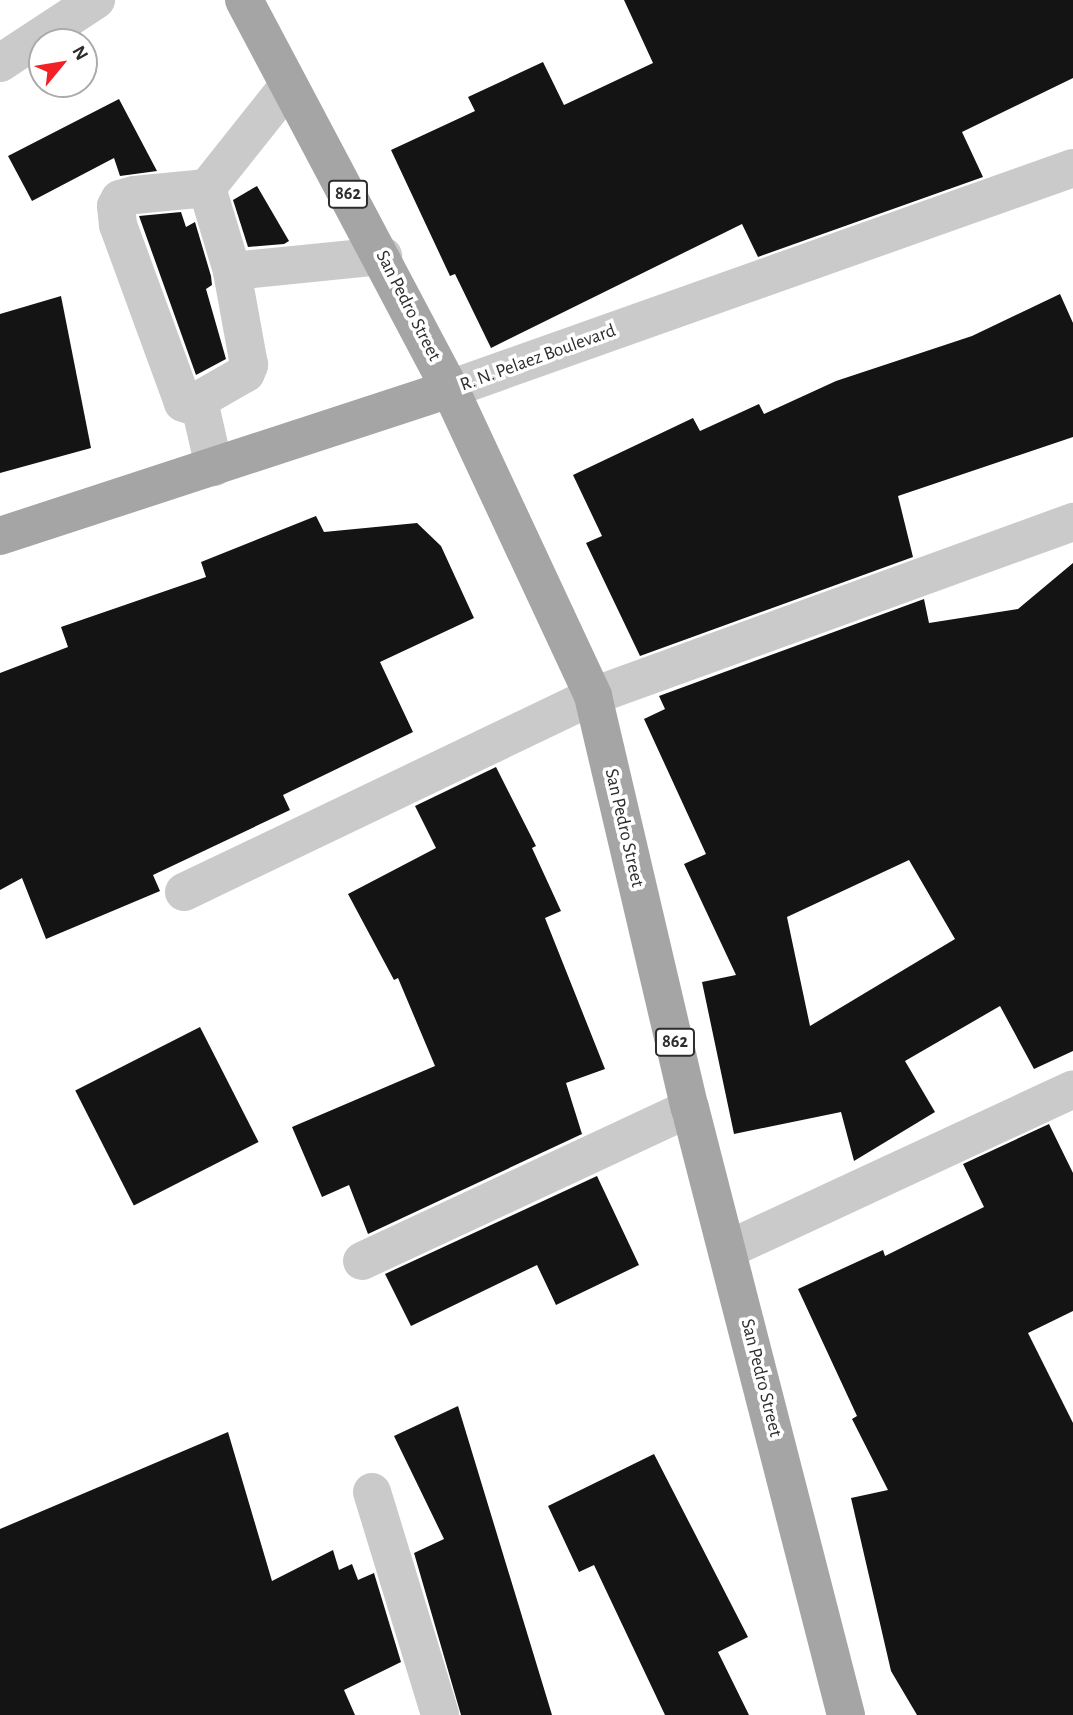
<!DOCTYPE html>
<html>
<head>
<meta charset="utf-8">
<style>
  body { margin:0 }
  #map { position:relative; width:1073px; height:1715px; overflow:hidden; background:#fff; font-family:"Alegreya Sans",sans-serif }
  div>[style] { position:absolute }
  .building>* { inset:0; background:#141414; transform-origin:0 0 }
  .minor>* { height:38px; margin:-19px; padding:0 19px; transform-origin:19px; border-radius:19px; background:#cacaca }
  .major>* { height:38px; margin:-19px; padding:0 19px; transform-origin:19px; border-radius:19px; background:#a5a5a5 }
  span { translate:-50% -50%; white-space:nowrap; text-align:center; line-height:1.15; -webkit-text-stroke:7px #fff; paint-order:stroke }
  .shield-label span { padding:2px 5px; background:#fff; border:2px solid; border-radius:5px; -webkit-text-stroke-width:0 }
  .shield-label { font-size:18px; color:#2d2d2d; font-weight:700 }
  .street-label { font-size:19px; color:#2d2d2d }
  .north { position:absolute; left:28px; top:28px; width:70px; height:70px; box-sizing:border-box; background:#fff; border:2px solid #ababab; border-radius:50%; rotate:60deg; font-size:19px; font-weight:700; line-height:28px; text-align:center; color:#2d2d2d }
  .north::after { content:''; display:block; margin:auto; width:24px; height:32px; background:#f22125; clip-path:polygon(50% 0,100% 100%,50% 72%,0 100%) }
</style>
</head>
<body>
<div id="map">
  <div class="building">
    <div style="clip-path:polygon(624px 0,1073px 0,1073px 78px,962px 132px,983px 177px,758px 257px,742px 224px,491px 348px,455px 274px,450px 276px,391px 150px,475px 111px,468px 97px,543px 62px,564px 105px,653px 63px)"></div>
    <div style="clip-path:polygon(119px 99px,157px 171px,120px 176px,114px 158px,32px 201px,8px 156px)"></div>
    <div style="clip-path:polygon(257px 186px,289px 241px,284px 244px,248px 247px,233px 200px)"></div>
    <div style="clip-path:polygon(181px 212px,186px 227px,195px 222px,211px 276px,212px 285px,206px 289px,226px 359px,196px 375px,139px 216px)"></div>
    <div style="clip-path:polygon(1060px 294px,1073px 323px,1073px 437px,898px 496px,913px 557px,640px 656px,586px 543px,602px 536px,573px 475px,693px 418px,700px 431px,759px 404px,764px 414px,836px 381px,972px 336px)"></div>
    <div style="clip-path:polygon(61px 296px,91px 448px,0 473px,0 314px)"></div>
    <div style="clip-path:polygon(316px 516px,324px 532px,417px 523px,441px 546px,474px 618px,380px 662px,413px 732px,283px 795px,290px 810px,153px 875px,160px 891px,46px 939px,22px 878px,0 890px,0 673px,68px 647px,61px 627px,206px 577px,201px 562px)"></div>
    <div style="clip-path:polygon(evenodd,1073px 563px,1073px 1051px,1034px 1069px,1000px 1006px,905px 1061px,935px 1112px,854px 1161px,841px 1112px,734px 1134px,702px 982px,736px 975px,684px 864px,706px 854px,644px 719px,665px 709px,659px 696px,924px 599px,929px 623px,1018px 609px,1073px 563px,909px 860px,955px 939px,810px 1026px,787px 917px,909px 860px)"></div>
    <div style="clip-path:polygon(496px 767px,536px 846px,532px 848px,561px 911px,545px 918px,605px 1069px,566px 1083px,582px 1134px,368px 1234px,349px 1185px,322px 1197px,292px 1127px,435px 1066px,398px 978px,394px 980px,348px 894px,436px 848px,415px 806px)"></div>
    <div style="left:200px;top:1027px;width:129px;height:140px;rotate:63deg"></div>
    <div style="clip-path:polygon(1049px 1124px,1073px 1173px,1073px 1311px,1028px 1333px,1073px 1423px,1073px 1715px,917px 1715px,891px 1671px,851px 1498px,888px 1490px,852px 1419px,857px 1416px,798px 1289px,883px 1250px,885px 1256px,984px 1207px,963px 1164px)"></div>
    <div style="clip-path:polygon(597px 1176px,639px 1265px,556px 1305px,537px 1265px,411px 1326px,385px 1274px)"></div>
    <div style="clip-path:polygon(458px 1406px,552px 1715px,461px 1715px,414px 1553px,444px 1539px,394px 1436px)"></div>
    <div style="clip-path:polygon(228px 1432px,272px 1581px,333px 1550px,339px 1570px,352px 1564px,358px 1580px,374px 1573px,401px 1662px,344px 1690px,355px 1715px,0 1715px,0 1529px)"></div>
    <div style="clip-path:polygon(654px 1454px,748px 1637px,718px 1652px,749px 1715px,665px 1715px,594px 1565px,579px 1572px,548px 1506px)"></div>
  </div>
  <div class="minor">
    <div style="left:0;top:63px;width:115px;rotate:-33.3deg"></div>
    <div style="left:288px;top:86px;width:130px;rotate:128.5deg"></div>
    <div style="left:207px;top:188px;width:87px;rotate:73.2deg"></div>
    <div style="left:232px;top:271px;width:152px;rotate:-5.7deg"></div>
    <div style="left:207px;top:188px;width:73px;rotate:174.5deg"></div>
    <div style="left:134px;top:195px;width:15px;rotate:164deg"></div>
    <div style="left:120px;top:199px;width:8px;rotate:120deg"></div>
    <div style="left:116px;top:206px;width:19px;rotate:84deg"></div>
    <div style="left:118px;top:225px;width:189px;rotate:69.9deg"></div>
    <div style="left:183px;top:403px;width:7px;rotate:16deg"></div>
    <div style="left:190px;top:405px;width:64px;rotate:-29.7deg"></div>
    <div style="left:246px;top:373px;width:9px;rotate:-69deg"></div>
    <div style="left:249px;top:365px;width:96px;rotate:-100.3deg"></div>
    <div style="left:450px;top:389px;width:661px;rotate:-19.53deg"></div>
    <div style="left:199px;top:401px;width:68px;rotate:77.2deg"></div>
    <div style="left:184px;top:892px;width:454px;rotate:-25.6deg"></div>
    <div style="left:593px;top:696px;width:511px;rotate:-19.93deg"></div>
    <div style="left:729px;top:1249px;width:379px;rotate:-24.9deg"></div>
    <div style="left:362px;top:1261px;width:362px;rotate:-25deg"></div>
    <div style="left:372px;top:1492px;width:233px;rotate:73deg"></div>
  </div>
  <div class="major">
    <div style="left:244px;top:0;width:440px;rotate:62.1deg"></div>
    <div style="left:450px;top:389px;width:339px;rotate:65deg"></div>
    <div style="left:593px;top:696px;width:423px;rotate:76.8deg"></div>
    <div style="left:690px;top:1108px;width:627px;rotate:75.59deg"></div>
    <div style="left:0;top:536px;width:473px;rotate:-18.1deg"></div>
  </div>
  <div class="shield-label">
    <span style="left:348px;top:194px">862</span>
    <span style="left:675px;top:1042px">862</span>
  </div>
  <div class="street-label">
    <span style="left:408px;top:306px;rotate:63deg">San Pedro Street</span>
    <span style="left:538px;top:358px;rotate:-20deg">R. N. Pelaez Boulevard</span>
    <span style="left:624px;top:828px;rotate:77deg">San Pedro Street</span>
    <span style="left:761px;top:1378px;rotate:76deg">San Pedro Street</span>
  </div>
  <div class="north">N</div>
</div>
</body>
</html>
